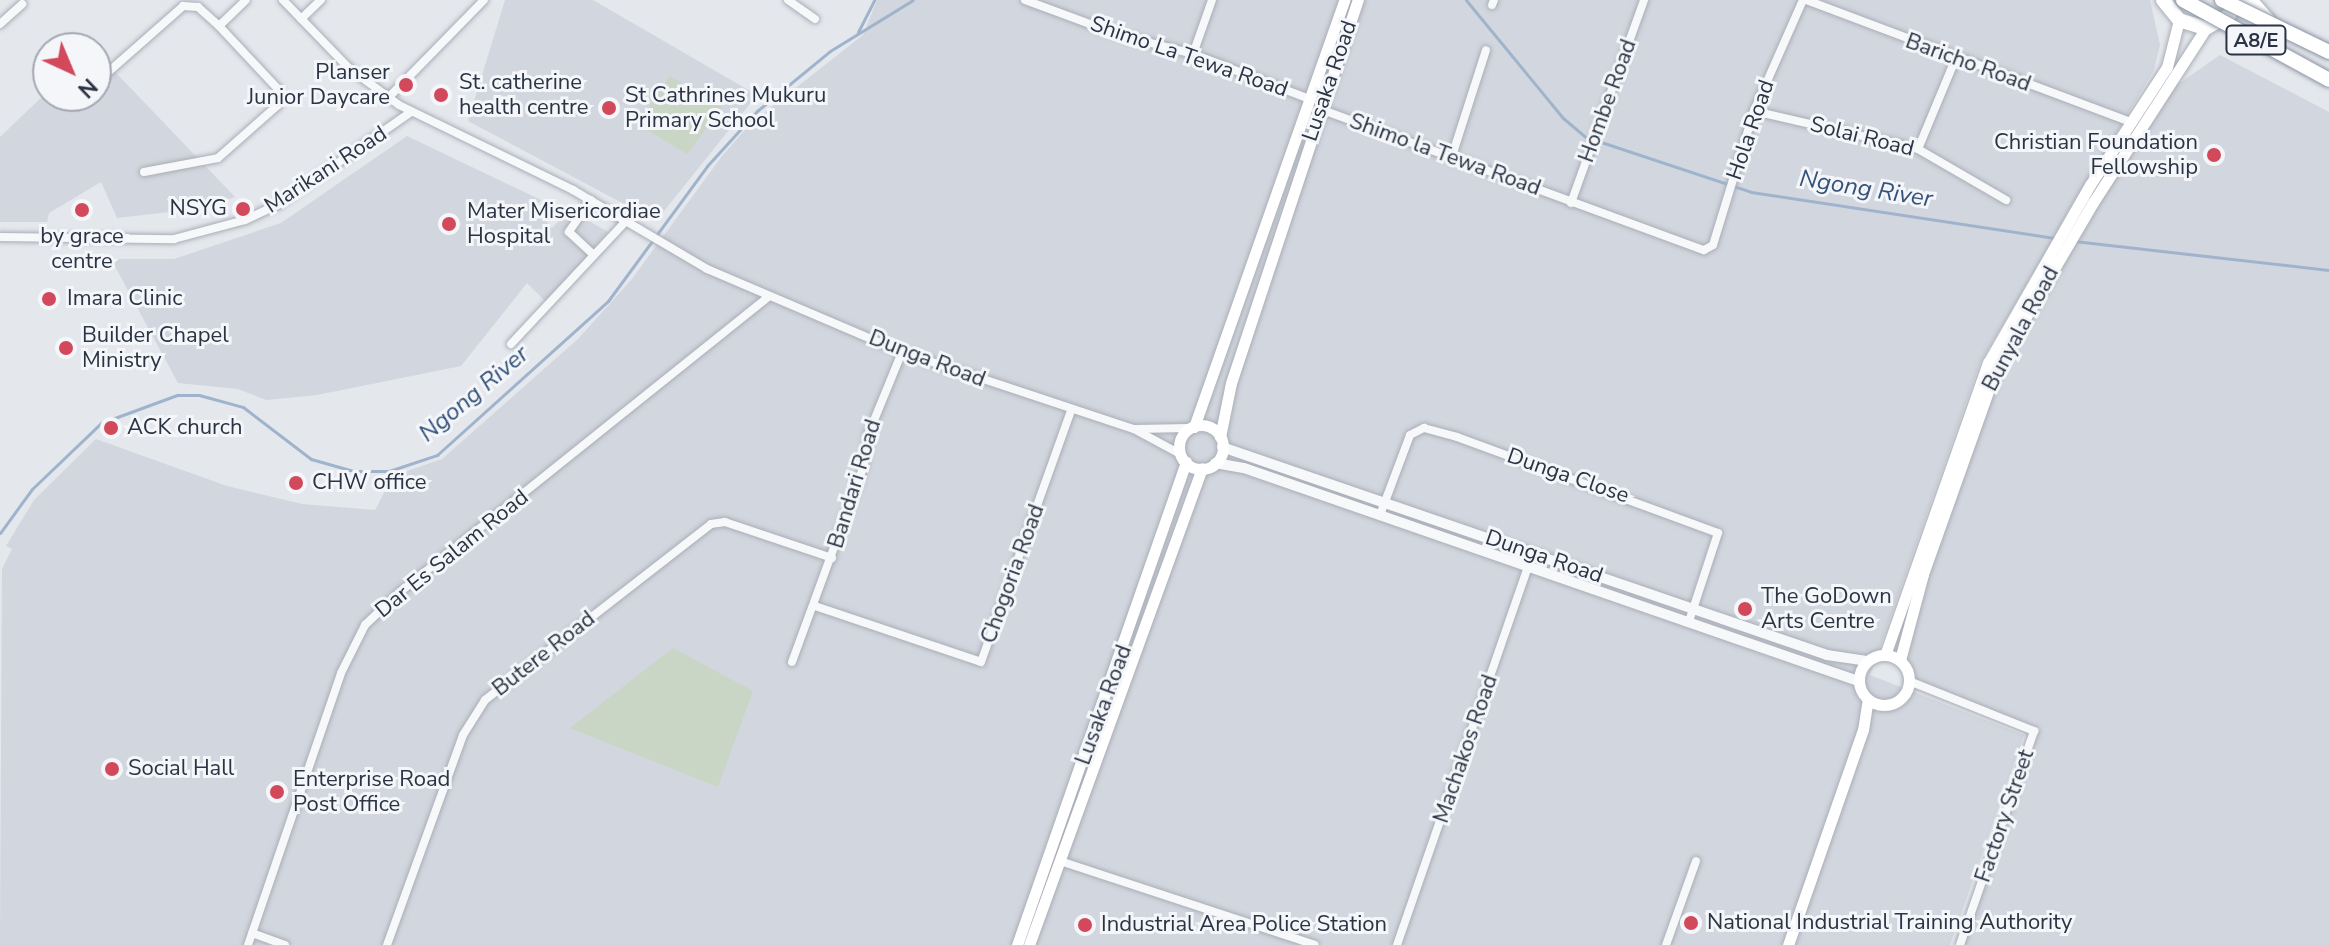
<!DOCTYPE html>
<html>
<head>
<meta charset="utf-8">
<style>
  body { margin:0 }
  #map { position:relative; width:2329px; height:945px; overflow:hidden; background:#e4e7ec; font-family:"Nunito Sans",sans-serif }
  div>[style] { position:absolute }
  .built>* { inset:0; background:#d2d6de }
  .green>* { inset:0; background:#c9d6c5 }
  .stream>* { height:3px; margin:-1.5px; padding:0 1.5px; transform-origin:1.5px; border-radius:1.5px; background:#9fb4cc }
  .roads { filter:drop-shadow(0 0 2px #a9aeb7) drop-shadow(0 0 2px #a9aeb7) }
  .minor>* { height:8px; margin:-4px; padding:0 4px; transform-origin:4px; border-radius:4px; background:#f7f8fa }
  .tertiary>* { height:10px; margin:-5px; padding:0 5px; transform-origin:5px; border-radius:5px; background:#f7f8fa }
  .secondary>* { height:11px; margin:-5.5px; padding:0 5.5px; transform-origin:5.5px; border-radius:5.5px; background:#fff }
  .secondary>.ring { margin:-5.5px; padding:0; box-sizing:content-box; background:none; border:11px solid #fff; border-radius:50% }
  .trunk>* { height:14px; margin:-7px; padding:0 7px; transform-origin:7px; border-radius:7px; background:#fff }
  .bridges { filter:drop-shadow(0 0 2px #8b94a3) drop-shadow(0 0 2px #8b94a3) }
  .motorway-bridge>* { height:14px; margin:-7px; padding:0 7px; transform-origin:7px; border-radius:7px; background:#fff }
  .dots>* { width:22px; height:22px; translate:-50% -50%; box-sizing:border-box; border:4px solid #f4f6f9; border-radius:50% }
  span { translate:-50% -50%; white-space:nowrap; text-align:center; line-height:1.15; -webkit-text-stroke:6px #f4f6f9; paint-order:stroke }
  .shield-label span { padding:2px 6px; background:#f4f6f9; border:2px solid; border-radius:6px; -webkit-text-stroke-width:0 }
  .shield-label { font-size:20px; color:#2b3445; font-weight:700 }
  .street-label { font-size:22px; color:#2b3445 }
  .poi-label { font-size:22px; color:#2b3445 }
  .right { translate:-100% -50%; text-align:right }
  .left { translate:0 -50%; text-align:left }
  .water-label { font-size:24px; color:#34527a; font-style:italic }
  .north { position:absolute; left:32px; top:32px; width:80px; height:80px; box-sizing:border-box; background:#f4f6f9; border:2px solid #a4a8b1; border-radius:50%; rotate:136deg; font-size:22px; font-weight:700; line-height:32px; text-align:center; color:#2b3445 }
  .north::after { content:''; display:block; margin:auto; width:28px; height:36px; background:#d1495b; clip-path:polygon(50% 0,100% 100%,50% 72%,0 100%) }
</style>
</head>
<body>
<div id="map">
  <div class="built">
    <div style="clip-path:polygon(505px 0,593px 0,757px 95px,656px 221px,468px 121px)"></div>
    <div style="clip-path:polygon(877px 0,2150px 0,2160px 45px,2154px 70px,1980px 363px,1870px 675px,2024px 735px,1950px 945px,0 945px,2px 569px,12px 549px,6px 546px,34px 500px,96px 439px,227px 486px,302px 504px,375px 510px,393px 476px,442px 459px,579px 338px,632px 279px,722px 156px,750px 124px,863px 35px)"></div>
    <div style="clip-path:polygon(96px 52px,235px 197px,196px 209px,117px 218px,101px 182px,49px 213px,47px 222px,0 222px,0 137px,48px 91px,48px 96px,96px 96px)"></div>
    <div style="clip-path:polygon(2220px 55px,2329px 112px,2329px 945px,1964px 945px,2040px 728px,1909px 682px,1892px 652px,1989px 382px,2117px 168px,2174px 87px)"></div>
    <div style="clip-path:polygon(407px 136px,541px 200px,535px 208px,552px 228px,570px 210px,608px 232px,548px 304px,527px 283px,461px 366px,317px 395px,266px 400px,238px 389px,178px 383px,111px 259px,174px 259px,281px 223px)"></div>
  </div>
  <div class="green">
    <div style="clip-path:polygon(670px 76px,722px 107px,687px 154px,637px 124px)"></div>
    <div style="clip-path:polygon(673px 648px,753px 691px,718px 787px,570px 728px)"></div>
  </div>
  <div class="stream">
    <div style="left:1466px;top:0;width:153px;rotate:50.6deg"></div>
    <div style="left:1563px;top:118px;width:30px;rotate:40deg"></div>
    <div style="left:1586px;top:137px;width:174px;rotate:18.4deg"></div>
    <div style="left:1751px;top:192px;width:307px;rotate:8.6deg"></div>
    <div style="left:858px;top:32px;width:36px;rotate:-63deg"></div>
    <div style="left:2074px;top:241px;width:257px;rotate:6.5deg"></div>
    <div style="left:0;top:533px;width:54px;rotate:-54deg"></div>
    <div style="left:32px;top:489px;width:95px;rotate:-43.7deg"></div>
    <div style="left:101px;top:423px;width:81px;rotate:-20.2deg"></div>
    <div style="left:177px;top:395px;width:22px"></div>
    <div style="left:199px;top:395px;width:46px;rotate:15.3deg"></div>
    <div style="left:243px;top:407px;width:86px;rotate:37.4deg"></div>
    <div style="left:311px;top:459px;width:44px;rotate:15.9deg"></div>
    <div style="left:353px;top:471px;width:36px"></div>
    <div style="left:389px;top:471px;width:51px;rotate:-18.4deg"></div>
    <div style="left:437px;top:455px;width:230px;rotate:-42deg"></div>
    <div style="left:608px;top:301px;width:167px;rotate:-53.7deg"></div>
    <div style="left:707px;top:166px;width:74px;rotate:-47.7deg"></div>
    <div style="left:757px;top:111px;width:94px;rotate:-39.4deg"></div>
    <div style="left:830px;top:51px;width:97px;rotate:-31.6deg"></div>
  </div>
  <div class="roads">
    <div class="minor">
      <div style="left:283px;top:0;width:95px;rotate:45.9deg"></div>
      <div style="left:349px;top:68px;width:62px;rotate:36.5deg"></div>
      <div style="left:399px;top:105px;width:194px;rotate:26deg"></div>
      <div style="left:573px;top:190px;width:156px;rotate:30.5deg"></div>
      <div style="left:707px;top:269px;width:212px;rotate:23.1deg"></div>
      <div style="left:902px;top:352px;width:244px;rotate:18.4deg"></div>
      <div style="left:1134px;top:429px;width:52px;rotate:28.5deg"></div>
      <div style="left:788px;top:0;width:33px;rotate:35deg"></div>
      <div style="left:1025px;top:0;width:98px;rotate:20.3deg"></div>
      <div style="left:1117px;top:34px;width:79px;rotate:14.7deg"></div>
      <div style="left:1193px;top:54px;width:122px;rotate:21.1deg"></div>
      <div style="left:1806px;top:0;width:347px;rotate:20.6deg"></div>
      <div style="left:1492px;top:5px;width:5px;rotate:-68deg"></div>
      <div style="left:301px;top:19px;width:28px;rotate:-44deg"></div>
      <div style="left:0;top:24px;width:30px;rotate:-42deg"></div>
      <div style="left:1193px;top:54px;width:57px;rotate:-70.6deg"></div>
      <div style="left:106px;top:74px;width:103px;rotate:-41.4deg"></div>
      <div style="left:183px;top:6px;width:15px;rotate:4deg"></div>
      <div style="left:198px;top:7px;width:28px;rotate:42deg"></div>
      <div style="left:388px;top:98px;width:137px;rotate:-45.6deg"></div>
      <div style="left:1320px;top:109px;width:409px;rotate:20.2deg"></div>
      <div style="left:1704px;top:250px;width:10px;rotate:-29deg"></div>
      <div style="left:1713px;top:245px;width:140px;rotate:-73deg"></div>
      <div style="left:1754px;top:111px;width:121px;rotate:-66.2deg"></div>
      <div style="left:1754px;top:111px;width:168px;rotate:13deg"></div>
      <div style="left:1918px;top:149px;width:102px;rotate:30.1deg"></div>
      <div style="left:1918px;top:149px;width:96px;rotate:-67.4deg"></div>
      <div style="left:1452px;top:156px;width:111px;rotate:-72.2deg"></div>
      <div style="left:144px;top:172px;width:75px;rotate:-10.7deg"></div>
      <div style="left:218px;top:158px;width:80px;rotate:-41.5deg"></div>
      <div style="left:278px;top:105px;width:16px;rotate:-90deg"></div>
      <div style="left:278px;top:89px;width:86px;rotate:-133.1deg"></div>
      <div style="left:219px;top:26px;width:37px;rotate:-44deg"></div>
      <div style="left:591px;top:200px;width:39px;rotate:125deg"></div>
      <div style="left:569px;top:232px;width:34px;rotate:43deg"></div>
      <div style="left:1571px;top:203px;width:216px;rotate:-70.2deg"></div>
      <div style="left:0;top:237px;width:174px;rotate:0.7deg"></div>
      <div style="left:174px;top:239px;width:73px;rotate:-15deg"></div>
      <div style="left:245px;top:220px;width:38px;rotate:-25deg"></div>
      <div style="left:279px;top:204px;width:161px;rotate:-34.9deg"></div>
      <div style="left:511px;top:344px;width:168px;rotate:-46.9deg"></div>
      <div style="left:1135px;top:429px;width:54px;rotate:-1.1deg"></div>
      <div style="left:1380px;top:515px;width:85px;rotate:-69.4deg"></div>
      <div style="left:1410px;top:435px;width:16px;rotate:-27deg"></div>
      <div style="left:1424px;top:428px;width:34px;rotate:15deg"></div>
      <div style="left:1457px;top:437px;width:278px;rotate:20.2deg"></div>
      <div style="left:1718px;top:533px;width:93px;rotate:108.2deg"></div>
      <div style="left:815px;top:606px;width:175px;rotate:18.6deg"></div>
      <div style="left:981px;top:662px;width:267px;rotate:-70.3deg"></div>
      <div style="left:792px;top:662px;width:210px;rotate:-69.9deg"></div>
      <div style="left:864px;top:465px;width:30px;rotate:-82deg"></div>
      <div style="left:868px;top:435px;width:90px;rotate:-67.7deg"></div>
      <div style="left:1909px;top:681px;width:135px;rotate:21.8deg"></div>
      <div style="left:2034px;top:731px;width:226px;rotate:109.1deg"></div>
      <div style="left:1060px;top:861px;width:268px;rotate:18.2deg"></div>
      <div style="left:252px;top:933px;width:35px;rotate:20deg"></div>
      <div style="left:248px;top:945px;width:287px;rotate:-71.1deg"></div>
      <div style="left:341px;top:673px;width:54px;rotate:-63.4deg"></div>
      <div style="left:365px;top:625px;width:48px;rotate:-43.3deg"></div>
      <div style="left:400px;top:592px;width:470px;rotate:-38.7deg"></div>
      <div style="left:387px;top:945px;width:223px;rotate:-70.1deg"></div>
      <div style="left:463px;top:735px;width:41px;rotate:-57.8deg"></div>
      <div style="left:485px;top:700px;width:286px;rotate:-37.9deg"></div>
      <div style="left:711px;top:524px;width:14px;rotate:-8deg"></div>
      <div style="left:725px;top:522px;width:113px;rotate:18.6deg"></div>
      <div style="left:1397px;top:945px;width:415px;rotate:-70.9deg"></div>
      <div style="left:1666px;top:945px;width:89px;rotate:-70.3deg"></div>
    </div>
    <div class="tertiary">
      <div style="left:1222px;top:447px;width:640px;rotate:18.97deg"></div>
      <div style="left:1827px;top:655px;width:40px;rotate:8.5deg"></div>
      <div style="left:1215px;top:463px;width:29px;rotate:10deg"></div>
      <div style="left:1244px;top:468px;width:650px;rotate:19.13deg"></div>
    </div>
    <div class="secondary">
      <div class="ring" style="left:1179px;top:425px;width:33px;height:33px"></div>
      <div style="left:1194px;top:427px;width:453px;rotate:-70.6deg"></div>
      <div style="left:1220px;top:437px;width:55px;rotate:-78.5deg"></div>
      <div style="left:1231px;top:383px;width:404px;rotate:-71.7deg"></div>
      <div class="ring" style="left:1859px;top:655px;width:39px;height:39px"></div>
      <div style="left:1885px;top:655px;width:310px;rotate:-70.6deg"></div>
      <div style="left:1988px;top:363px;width:205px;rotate:-60.2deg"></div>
      <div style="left:2090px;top:185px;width:141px;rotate:-56.9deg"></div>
      <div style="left:2167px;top:67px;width:49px;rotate:-75.7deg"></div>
      <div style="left:1900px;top:660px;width:89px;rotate:-75deg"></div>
      <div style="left:1923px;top:574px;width:221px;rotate:-70.4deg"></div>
      <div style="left:1997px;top:366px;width:188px;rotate:-59.6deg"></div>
      <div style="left:2092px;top:204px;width:210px;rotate:-57.1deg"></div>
      <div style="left:1017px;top:945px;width:512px;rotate:-70.72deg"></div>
      <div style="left:1029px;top:945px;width:507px;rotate:-70.07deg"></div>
      <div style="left:1788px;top:945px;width:228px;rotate:-70.8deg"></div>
      <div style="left:1863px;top:730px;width:30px;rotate:-81deg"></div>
    </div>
    <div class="trunk">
      <div style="left:2163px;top:0;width:26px;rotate:51deg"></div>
      <div style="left:2179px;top:20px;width:28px;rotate:17deg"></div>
      <div style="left:2206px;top:28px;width:26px;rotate:-29deg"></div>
      <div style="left:2229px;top:15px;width:17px;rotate:-59deg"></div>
      <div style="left:2250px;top:0;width:27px;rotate:48deg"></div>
    </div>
  </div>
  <div class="bridges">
    <div class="motorway-bridge">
      <div style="left:2183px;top:0;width:166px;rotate:28.7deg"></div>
      <div style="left:2222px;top:0;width:119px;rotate:25.9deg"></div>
    </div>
  </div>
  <div class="dots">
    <div style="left:406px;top:85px;background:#d1495b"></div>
    <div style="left:441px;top:95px;background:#d1495b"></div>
    <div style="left:609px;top:108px;background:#d1495b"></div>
    <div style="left:2214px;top:155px;background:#d1495b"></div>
    <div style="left:243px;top:209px;background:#d1495b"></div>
    <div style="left:82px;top:210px;background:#d1495b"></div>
    <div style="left:449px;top:224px;background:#d1495b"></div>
    <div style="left:49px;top:299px;background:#d1495b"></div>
    <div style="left:66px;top:348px;background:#d1495b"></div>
    <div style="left:111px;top:428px;background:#d1495b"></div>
    <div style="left:296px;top:483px;background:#d1495b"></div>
    <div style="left:1745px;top:609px;background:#d1495b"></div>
    <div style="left:112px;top:769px;background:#d1495b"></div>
    <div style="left:277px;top:792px;background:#d1495b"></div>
    <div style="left:1691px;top:923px;background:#d1495b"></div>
    <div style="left:1085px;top:925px;background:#d1495b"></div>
  </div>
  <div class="shield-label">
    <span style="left:2256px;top:40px">A8/E</span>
  </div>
  <div class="street-label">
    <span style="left:1189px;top:57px;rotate:19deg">Shimo La Tewa Road</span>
    <span style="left:1968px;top:63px;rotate:20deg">Baricho Road</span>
    <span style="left:1330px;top:81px;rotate:-71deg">Lusaka Road</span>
    <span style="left:1608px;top:101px;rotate:-70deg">Hombe Road</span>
    <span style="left:1751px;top:130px;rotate:-71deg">Hola Road</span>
    <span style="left:1862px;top:137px;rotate:14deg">Solai Road</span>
    <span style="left:1445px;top:155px;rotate:20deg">Shimo la Tewa Road</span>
    <span style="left:326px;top:170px;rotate:-33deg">Marikani Road</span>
    <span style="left:2021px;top:329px;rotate:-62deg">Bunyala Road</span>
    <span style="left:927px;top:359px;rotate:21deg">Dunga Road</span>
    <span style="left:1568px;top:476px;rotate:19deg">Dunga Close</span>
    <span style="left:855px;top:484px;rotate:-73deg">Bandari Road</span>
    <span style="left:452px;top:554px;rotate:-39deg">Dar Es Salam Road</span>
    <span style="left:1544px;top:557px;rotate:19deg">Dunga Road</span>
    <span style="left:1013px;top:574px;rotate:-70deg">Chogoria Road</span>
    <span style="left:544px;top:654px;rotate:-38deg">Butere Road</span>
    <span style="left:1104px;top:705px;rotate:-70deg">Lusaka Road</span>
    <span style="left:1466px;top:749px;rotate:-71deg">Machakos Road</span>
    <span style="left:2005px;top:816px;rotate:-71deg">Factory Street</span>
  </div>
  <div class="poi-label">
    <span class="right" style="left:390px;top:85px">Planser<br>Junior Daycare</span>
    <span class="left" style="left:459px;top:95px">St. catherine<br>health centre</span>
    <span class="left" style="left:625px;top:108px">St Cathrines Mukuru<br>Primary School</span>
    <span class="right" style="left:2198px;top:155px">Christian Foundation<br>Fellowship</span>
    <span class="right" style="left:227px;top:209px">NSYG</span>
    <span class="left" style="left:467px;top:224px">Mater Misericordiae<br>Hospital</span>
    <span style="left:82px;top:249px">by grace<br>centre</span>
    <span class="left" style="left:67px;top:299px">Imara Clinic</span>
    <span class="left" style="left:82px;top:348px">Builder Chapel<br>Ministry</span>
    <span class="left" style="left:127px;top:428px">ACK church</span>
    <span class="left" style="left:312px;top:483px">CHW office</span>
    <span class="left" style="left:1761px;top:609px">The GoDown<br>Arts Centre</span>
    <span class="left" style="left:128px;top:769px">Social Hall</span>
    <span class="left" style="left:293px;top:792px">Enterprise Road<br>Post Office</span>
    <span class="left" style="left:1707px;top:923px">National Industrial Training Authority</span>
    <span class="left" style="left:1101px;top:925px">Industrial Area Police Station</span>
  </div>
  <div class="water-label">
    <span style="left:1866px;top:189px;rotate:9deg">Ngong River</span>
    <span style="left:474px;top:394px;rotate:-40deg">Ngong River</span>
  </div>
  <div class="north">N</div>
</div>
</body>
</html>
